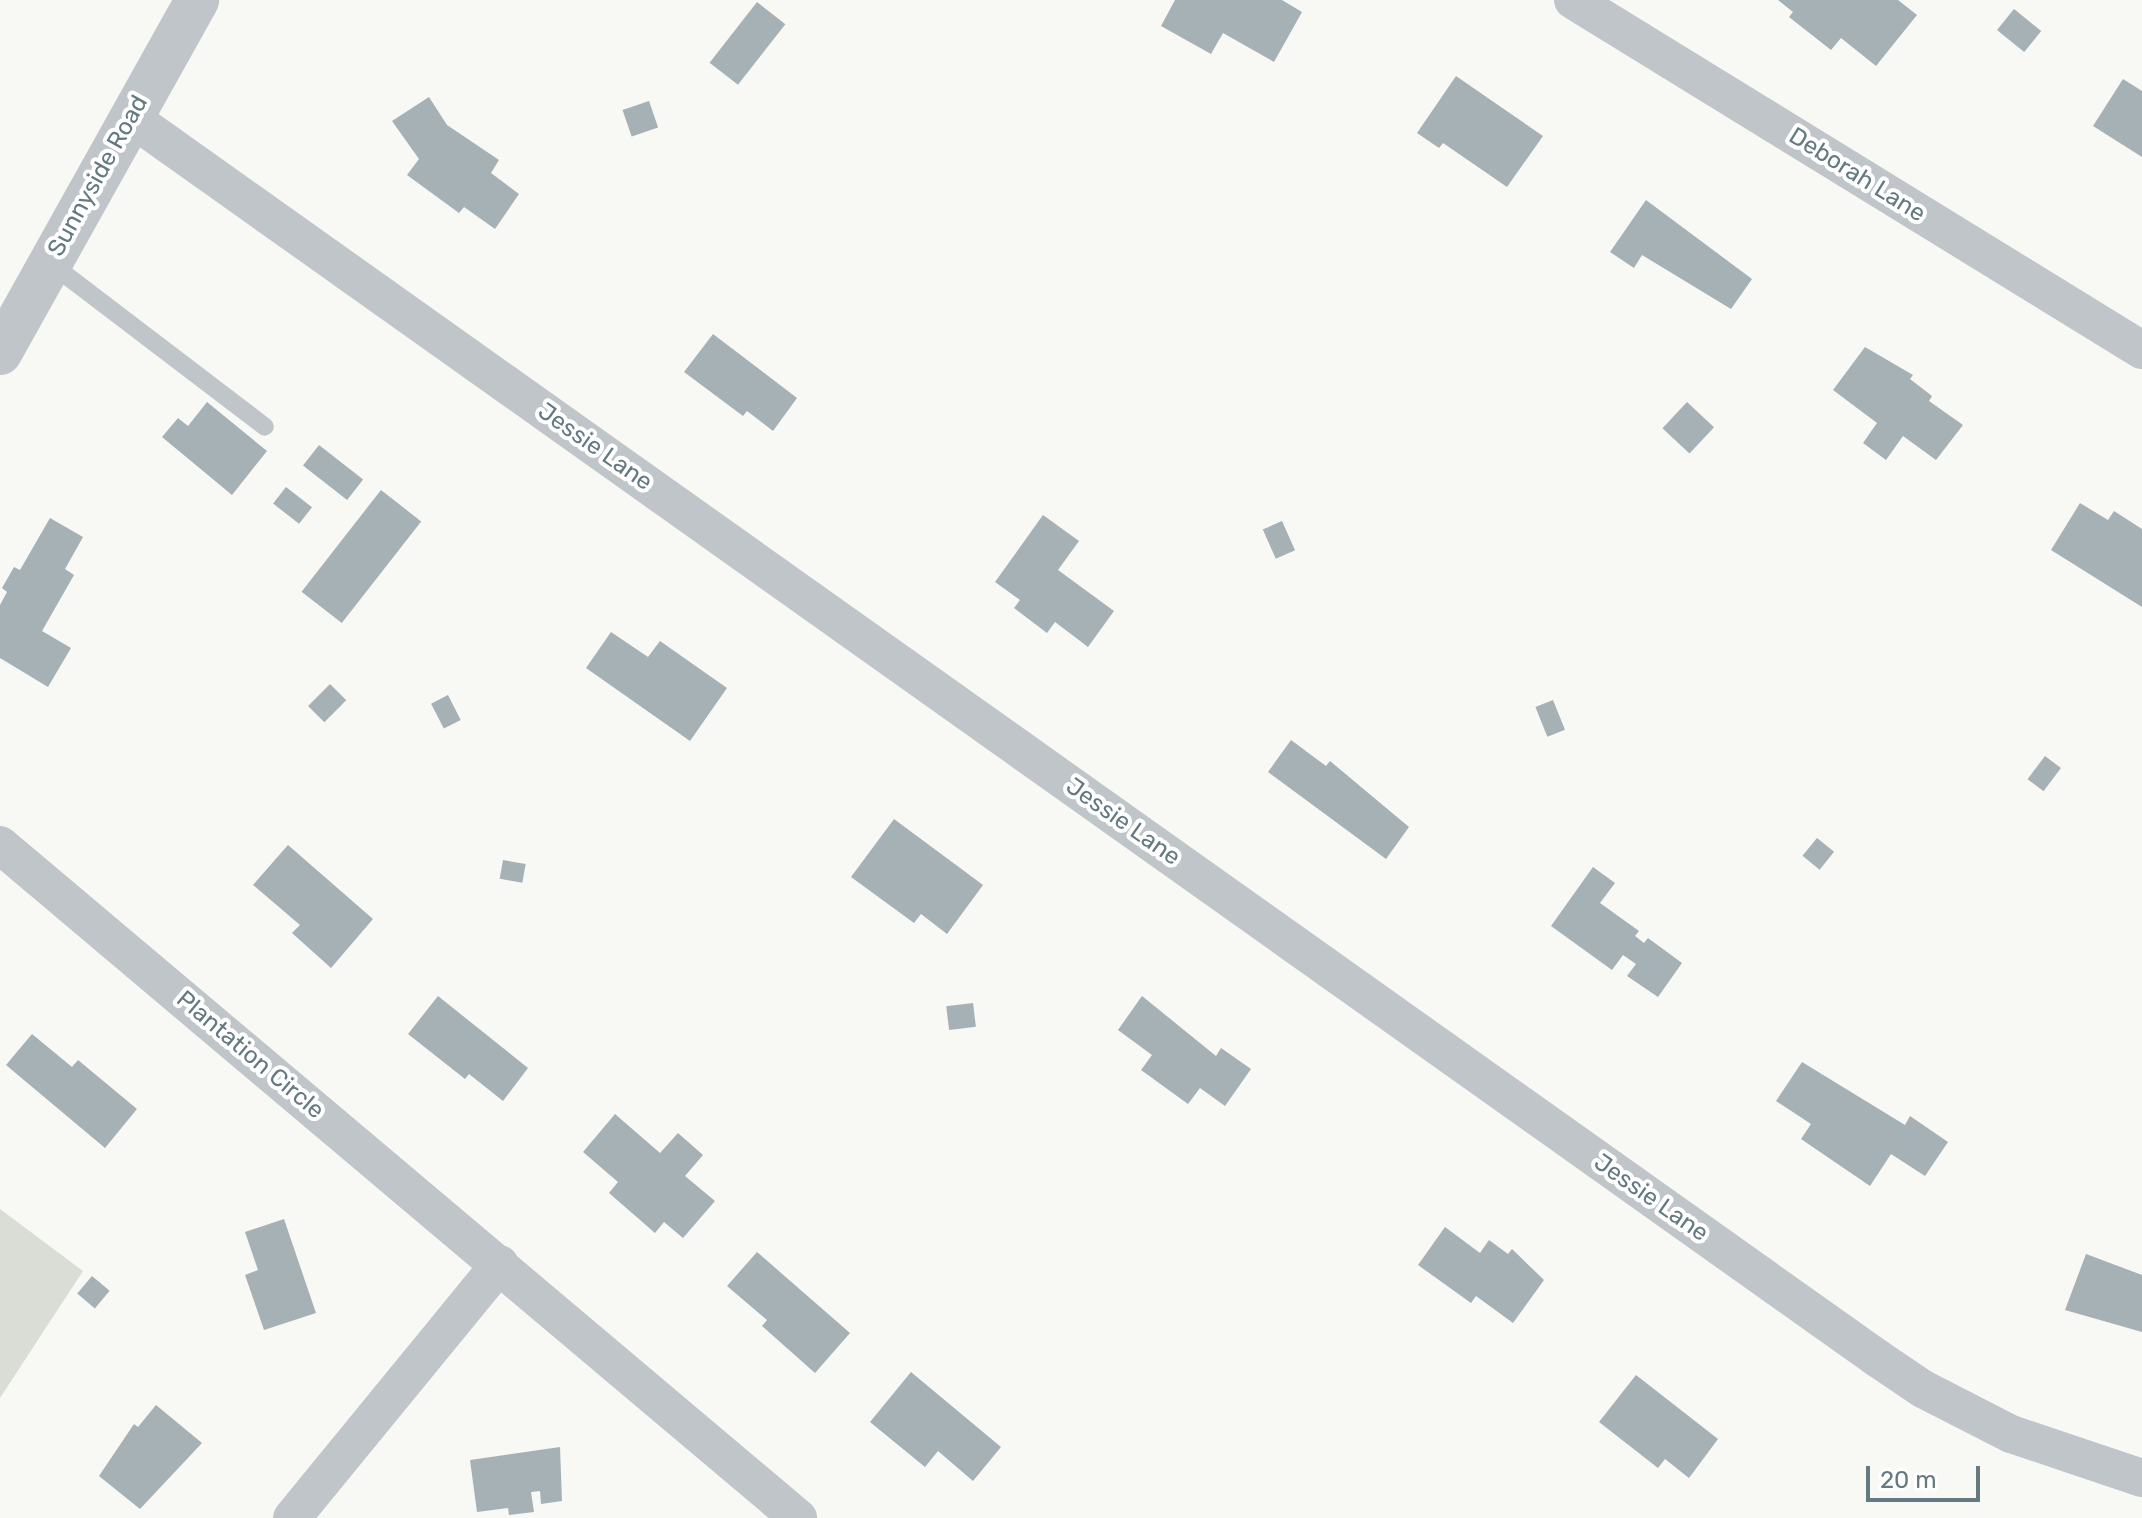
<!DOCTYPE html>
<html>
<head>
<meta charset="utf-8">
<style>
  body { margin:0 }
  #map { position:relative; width:2142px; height:1518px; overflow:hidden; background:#f8f8f5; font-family:Rubik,sans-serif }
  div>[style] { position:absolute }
  .green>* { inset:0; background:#d9ddd5 }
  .building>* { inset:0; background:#a6b1b5; transform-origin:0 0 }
  .service>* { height:18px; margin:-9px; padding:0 9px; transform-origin:9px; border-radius:9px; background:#bfc5c8 }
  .minor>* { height:38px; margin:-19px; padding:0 19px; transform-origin:19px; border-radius:19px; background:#bfc5c8 }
  .tertiary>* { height:44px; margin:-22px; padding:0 22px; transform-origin:22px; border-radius:22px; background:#bfc5c8 }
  span { translate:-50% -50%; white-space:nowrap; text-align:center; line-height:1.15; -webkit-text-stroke:8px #fff; paint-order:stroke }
  .street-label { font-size:24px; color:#647980 }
  .scale { position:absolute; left:1866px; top:1466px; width:114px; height:36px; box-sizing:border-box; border:4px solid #647980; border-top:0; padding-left:10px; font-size:24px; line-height:28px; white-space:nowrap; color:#647980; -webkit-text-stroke:6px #fff; paint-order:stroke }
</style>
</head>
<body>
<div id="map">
  <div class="green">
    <div style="clip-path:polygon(0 1209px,83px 1271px,0 1398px)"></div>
  </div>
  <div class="building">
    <div style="clip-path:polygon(1175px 0,1282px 0,1302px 12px,1274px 62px,1223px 33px,1211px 54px,1161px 26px)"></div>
    <div style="clip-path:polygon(1778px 0,1898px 0,1917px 15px,1876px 66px,1841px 38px,1831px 50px,1789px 17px,1793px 12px)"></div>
    <div style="left:757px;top:2px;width:36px;height:77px;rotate:38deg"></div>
    <div style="left:2014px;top:9px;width:35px;height:27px;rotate:39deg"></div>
    <div style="clip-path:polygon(1456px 76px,1543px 136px,1507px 187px,1443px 143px,1439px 148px,1417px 133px)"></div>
    <div style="clip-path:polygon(2123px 79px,2142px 91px,2142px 157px,2093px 126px)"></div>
    <div style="clip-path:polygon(429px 97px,447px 125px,499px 160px,491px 173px,519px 194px,495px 229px,464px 207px,459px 213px,407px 175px,419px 159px,392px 121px)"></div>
    <div style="left:649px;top:101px;width:28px;height:28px;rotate:71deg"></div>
    <div style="clip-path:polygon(1646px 200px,1752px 279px,1731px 309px,1642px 255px,1634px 268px,1610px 252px)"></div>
    <div style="clip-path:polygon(713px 334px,797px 398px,773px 431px,747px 411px,743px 416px,684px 372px)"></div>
    <div style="clip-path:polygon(1865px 347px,1913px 375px,1910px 379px,1932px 396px,1929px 401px,1963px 425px,1936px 460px,1903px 436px,1886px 460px,1863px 443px,1877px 423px,1833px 390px)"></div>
    <div style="clip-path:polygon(207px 402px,267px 451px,232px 495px,162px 437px,178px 418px,188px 426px)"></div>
    <div style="left:1687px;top:402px;width:37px;height:36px;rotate:43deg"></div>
    <div style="left:319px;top:445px;width:56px;height:26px;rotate:38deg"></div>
    <div style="left:286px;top:487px;width:33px;height:21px;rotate:38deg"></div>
    <div style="left:381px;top:490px;width:51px;height:129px;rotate:38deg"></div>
    <div style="clip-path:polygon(2080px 503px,2108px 520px,2114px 511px,2142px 529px,2142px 607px,2051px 550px)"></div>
    <div style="clip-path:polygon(1043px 515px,1079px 541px,1058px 570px,1114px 611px,1088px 647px,1055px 622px,1047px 633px,1014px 608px,1020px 600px,995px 582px)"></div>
    <div style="clip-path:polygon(50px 518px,83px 537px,65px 569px,74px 575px,42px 631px,71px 648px,48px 687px,0 658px,0 605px,7px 592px,2px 588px,14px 567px,20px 570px)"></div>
    <div style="left:1282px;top:521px;width:32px;height:21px;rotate:66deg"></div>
    <div style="clip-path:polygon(611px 632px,648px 657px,660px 641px,727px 688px,690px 741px,586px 668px)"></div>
    <div style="left:330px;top:684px;width:23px;height:31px;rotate:45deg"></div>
    <div style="left:448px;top:695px;width:28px;height:19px;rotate:63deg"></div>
    <div style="left:1553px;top:700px;width:32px;height:19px;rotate:68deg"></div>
    <div style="clip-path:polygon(1291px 740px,1326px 766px,1330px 761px,1409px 827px,1386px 859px,1268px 772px)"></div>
    <div style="left:2045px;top:756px;width:20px;height:29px;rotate:37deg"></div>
    <div style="clip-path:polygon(894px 819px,983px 885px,947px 934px,921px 914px,914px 923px,851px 877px)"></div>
    <div style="left:1817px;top:838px;width:22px;height:23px;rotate:39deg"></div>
    <div style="clip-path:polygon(288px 845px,373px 919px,331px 968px,292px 933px,300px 925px,253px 885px)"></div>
    <div style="left:503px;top:860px;width:23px;height:19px;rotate:10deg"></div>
    <div style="clip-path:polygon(1593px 867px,1615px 883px,1600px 903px,1639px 931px,1635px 936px,1644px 943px,1648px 938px,1682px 963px,1658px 997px,1627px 976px,1636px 964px,1623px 955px,1612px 970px,1551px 926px)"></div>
    <div style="clip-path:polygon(438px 996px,528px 1068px,503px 1101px,469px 1074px,465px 1079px,408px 1034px)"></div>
    <div style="clip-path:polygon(1142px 996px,1216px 1056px,1221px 1048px,1251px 1069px,1225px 1106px,1200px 1088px,1188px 1104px,1141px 1070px,1152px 1055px,1118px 1030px)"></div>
    <div style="left:973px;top:1003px;width:24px;height:27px;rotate:83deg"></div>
    <div style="clip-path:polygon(32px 1034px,72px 1067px,78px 1060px,137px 1109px,105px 1148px,6px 1065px)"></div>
    <div style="clip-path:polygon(1802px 1062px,1905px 1125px,1910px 1116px,1948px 1142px,1925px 1176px,1891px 1154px,1870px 1186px,1801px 1139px,1811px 1124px,1776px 1101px)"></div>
    <div style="clip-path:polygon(615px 1114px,660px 1153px,678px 1133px,703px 1155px,685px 1176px,715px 1201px,683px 1238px,664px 1222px,655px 1233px,609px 1193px,618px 1182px,583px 1152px)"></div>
    <div style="clip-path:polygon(284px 1219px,316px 1313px,264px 1330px,245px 1275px,258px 1270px,245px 1232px)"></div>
    <div style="clip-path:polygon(1445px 1227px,1480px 1253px,1489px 1240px,1508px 1254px,1512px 1249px,1544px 1280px,1513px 1323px,1476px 1296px,1471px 1303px,1418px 1265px)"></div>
    <div style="clip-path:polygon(757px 1252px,850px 1333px,815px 1373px,762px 1326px,767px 1320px,727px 1286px)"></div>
    <div style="clip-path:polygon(2086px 1254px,2142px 1275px,2142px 1332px,2065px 1310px)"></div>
    <div style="left:92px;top:1276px;width:23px;height:23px;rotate:40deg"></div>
    <div style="clip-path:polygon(911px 1372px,1001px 1447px,973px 1481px,938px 1451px,925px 1467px,870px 1422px)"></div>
    <div style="clip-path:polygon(1636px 1375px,1718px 1439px,1689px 1478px,1665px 1459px,1658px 1468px,1599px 1422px)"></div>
    <div style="clip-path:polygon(156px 1405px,202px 1443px,140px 1509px,99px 1476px,134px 1424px,138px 1427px)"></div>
    <div style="clip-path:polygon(560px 1447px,562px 1501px,541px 1504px,540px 1491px,531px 1492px,534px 1512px,509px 1515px,508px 1508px,477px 1512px,470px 1460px)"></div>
  </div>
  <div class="service">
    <div style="left:50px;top:263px;width:270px;rotate:37.3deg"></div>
  </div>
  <div class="minor">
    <div style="left:1573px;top:0;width:668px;rotate:31.6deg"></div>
    <div style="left:130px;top:117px;width:2143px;rotate:35.39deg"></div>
    <div style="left:1877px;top:1358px;width:55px;rotate:34deg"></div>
    <div style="left:1923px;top:1389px;width:99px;rotate:27.1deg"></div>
    <div style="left:2011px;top:1434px;width:138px;rotate:18.6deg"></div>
    <div style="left:0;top:845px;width:1044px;rotate:40.14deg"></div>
    <div style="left:292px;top:1518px;width:328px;rotate:-50.7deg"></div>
  </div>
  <div class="tertiary">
    <div style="left:0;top:353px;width:404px;rotate:-60.8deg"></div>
  </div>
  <div class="street-label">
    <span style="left:1857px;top:175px;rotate:32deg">Deborah Lane</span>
    <span style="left:98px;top:176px;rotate:-61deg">Sunnyside Road</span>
    <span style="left:595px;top:447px;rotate:35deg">Jessie Lane</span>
    <span style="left:1123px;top:822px;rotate:35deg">Jessie Lane</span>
    <span style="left:250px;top:1055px;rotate:40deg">Plantation Circle</span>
    <span style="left:1651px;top:1198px;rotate:35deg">Jessie Lane</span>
  </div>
  <div class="scale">20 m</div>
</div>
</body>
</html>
